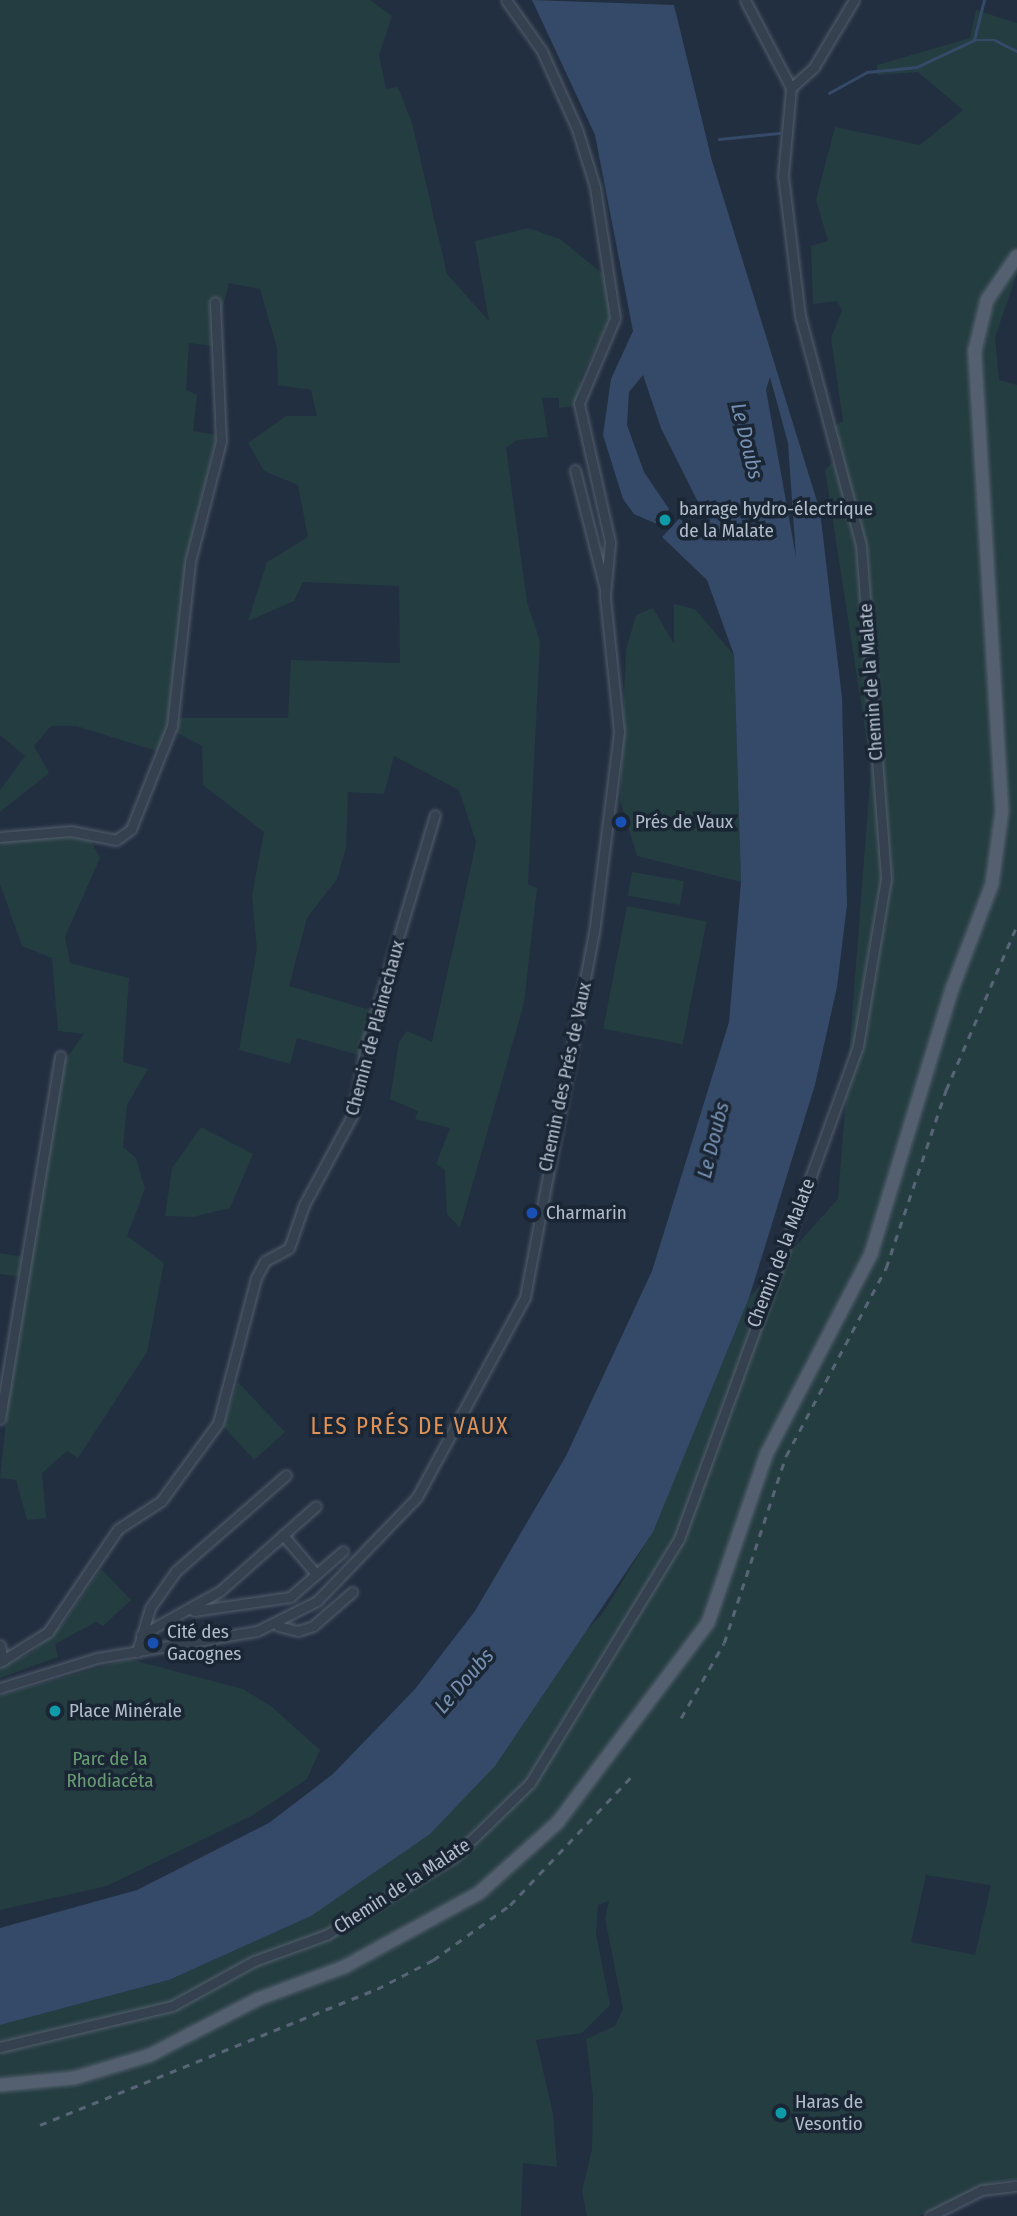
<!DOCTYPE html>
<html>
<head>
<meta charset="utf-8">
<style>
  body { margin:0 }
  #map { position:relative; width:1017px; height:2216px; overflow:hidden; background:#222f40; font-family:"Fira Sans Condensed",sans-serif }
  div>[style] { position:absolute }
  .green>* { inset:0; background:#243d41; transform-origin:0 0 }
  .water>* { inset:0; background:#344a68 }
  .stream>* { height:2.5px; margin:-1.25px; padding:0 1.25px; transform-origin:1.25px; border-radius:1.25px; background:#344a68 }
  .roads { filter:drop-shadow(0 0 2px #545f6d) drop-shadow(0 0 2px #545f6d) }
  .minor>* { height:9px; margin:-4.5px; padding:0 4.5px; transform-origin:4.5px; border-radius:4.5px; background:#36414f }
  .major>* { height:12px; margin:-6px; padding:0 6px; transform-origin:6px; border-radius:6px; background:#54606f }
  .rail>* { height:2.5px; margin-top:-1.25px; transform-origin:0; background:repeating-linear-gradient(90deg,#586577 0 7px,transparent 0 14px) }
  .dots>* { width:19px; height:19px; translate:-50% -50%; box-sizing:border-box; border:4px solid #1b2634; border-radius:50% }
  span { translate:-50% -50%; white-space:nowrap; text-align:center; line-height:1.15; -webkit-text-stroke:7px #1b2634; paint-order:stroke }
  .poi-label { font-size:19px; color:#b2bcca }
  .left { translate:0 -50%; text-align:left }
  .street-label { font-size:19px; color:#b2bcca }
  .park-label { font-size:19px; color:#679d73 }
  .water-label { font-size:21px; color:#7792b4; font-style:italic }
  .quarter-label { font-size:23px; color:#dd925a; letter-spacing:2px }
</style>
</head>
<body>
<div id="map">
  <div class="green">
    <div style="clip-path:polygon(evenodd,0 0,370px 0,392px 16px,379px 55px,386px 89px,398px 87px,412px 123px,447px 274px,489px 321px,475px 241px,528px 228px,560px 239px,609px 279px,611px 316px,582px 375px,575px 406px,559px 408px,559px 398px,542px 398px,548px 437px,517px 440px,506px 448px,527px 602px,540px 641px,528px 884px,537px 888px,524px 1003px,460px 1228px,447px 1214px,445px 1170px,436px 1164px,450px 1128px,415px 1119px,418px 1111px,390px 1099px,399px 1042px,407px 1031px,432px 1042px,464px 899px,476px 842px,459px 790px,394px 756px,384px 794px,348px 792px,346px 848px,337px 879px,307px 918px,289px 986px,373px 1011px,359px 1055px,297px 1038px,290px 1064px,239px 1050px,257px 949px,252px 896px,264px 832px,203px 785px,202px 746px,168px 728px,157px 751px,76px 726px,51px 726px,34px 746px,49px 773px,0 812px,0 790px,25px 756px,0 735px,0 0,229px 283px,260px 289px,277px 348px,278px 385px,311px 390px,317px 416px,286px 416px,248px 443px,264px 471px,298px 485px,308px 537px,267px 562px,248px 621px,294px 601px,303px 582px,399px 586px,400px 663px,291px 660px,288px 718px,172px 718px,187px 556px,217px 435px,193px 431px,197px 395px,186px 390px,189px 343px,213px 346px,229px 283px)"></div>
    <div style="clip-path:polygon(evenodd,976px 10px,1017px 23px,1017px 274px,995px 337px,999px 380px,1017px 385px,1017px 2179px,991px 2183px,919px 2216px,587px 2216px,582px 2191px,592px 2149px,593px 2096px,586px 2039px,615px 2026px,623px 2009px,605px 1918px,609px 1901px,598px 1905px,596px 1934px,610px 2005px,582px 2033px,536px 2040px,553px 2114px,557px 2167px,523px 2163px,521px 2216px,0 2216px,0 2025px,169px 1980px,311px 1916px,603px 1613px,653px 1531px,749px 1298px,838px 1199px,871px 768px,825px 470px,842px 454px,833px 427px,843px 421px,831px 338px,842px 310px,837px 301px,813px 304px,811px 246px,828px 241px,816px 200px,835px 127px,920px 145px,963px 110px,918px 72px,877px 75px,877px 65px,970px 38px,976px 10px,926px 1875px,991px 1885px,975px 1955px,911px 1942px,926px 1875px)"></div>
    <div style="clip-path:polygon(674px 604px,695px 609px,734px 655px,741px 882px,637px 856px,620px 800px,626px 650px,636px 615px,653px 608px,674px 644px)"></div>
    <div style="clip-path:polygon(62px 835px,91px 841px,100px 858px,65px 937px,70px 963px,129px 978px,123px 1062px,148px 1069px,127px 1105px,123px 1147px,136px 1158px,145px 1189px,127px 1236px,164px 1263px,147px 1352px,78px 1458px,67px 1451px,42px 1473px,46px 1518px,27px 1520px,16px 1480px,0 1478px,21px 1277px,0 1274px,0 1253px,24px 1257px,59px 1068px,84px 1034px,58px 1031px,52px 958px,22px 946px,0 884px,0 842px)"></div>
    <div style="left:632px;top:872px;width:53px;height:24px;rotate:10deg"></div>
    <div style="left:627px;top:906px;width:81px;height:125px;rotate:11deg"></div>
    <div style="clip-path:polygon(201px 1127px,253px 1154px,230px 1208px,193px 1217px,165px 1216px,172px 1168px)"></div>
    <div style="clip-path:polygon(238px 1382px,285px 1432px,254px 1460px,223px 1426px)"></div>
    <div style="clip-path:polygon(101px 1569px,131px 1600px,103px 1626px,96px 1622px,55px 1644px,58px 1657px,0 1678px,0 1667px,31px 1653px,62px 1625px)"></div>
    <div style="clip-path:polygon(129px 1659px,243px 1689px,272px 1707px,320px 1750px,307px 1779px,253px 1815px,107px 1886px,0 1910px,0 1695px)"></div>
  </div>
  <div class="water">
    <div style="clip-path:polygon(evenodd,532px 0,674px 5px,712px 161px,820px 511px,842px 698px,847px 905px,837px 987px,815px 1085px,749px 1298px,653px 1532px,495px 1766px,430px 1834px,311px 1916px,169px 1980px,0 2025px,0 1928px,137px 1890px,269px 1823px,333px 1774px,415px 1689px,475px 1611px,566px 1456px,652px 1271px,729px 1022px,741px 882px,734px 655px,707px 580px,662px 537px,679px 519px,700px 528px,707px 520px,661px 428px,643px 375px,629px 392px,627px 425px,644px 472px,669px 509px,657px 524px,634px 514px,623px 499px,603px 435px,611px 379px,633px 331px,595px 135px,532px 0,770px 377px,788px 443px,796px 557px,766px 390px,770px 377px)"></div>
  </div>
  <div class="stream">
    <div style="left:974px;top:40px;width:41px;rotate:-76deg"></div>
    <div style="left:829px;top:93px;width:43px;rotate:-28.9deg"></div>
    <div style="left:867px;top:72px;width:50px;rotate:-5.7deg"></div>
    <div style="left:917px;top:67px;width:63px;rotate:-25.3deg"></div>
    <div style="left:974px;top:40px;width:21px"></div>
    <div style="left:995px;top:40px;width:25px;rotate:27deg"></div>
    <div style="left:719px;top:139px;width:60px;rotate:-5.7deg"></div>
  </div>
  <div class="roads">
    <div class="minor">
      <div style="left:791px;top:88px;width:31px;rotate:-42deg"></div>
      <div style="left:814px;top:67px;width:78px;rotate:-59.2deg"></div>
      <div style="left:575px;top:470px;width:123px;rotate:75.9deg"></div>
      <div style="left:0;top:837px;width:71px;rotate:-4.8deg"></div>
      <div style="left:71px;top:831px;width:46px;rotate:11.3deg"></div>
      <div style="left:116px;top:840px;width:19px;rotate:-36deg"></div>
      <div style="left:131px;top:829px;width:111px;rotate:-68.3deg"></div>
      <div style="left:172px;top:726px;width:165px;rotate:-83.7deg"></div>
      <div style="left:190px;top:562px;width:125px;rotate:-75.6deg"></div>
      <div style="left:221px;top:441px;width:139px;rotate:-92.5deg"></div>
      <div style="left:0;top:1419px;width:368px;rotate:-80.6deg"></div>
      <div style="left:283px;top:1535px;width:51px;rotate:49.8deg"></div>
      <div style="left:194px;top:1611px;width:97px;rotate:-8.3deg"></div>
      <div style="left:290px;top:1597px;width:70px;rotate:-41deg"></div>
      <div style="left:278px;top:1626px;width:21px;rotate:14deg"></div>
      <div style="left:298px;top:1631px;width:16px;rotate:-18deg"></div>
      <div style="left:313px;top:1626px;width:52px;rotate:-41.1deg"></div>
      <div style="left:141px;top:1635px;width:90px;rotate:-29.1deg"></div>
      <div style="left:220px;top:1591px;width:128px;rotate:-41.5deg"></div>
      <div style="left:0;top:1645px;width:16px;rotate:79deg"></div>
      <div style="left:137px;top:1652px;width:46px;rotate:-73.5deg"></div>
      <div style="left:150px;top:1608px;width:45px;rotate:-54.9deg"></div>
      <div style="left:176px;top:1571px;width:146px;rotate:-41.1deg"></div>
      <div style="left:0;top:1662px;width:57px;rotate:-32deg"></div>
      <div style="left:48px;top:1632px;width:125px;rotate:-55.8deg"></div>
      <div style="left:118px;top:1529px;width:51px;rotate:-33.1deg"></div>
      <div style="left:161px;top:1501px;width:97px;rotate:-53.8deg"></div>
      <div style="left:218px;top:1423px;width:150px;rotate:-75.3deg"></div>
      <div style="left:256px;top:1278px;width:19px;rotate:-62deg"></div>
      <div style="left:265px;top:1261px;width:27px;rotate:-28deg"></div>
      <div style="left:289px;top:1248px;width:46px;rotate:-70.8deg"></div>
      <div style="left:304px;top:1205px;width:103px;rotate:-61.7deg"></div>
      <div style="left:353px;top:1114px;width:69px;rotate:-79.2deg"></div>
      <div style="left:366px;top:1046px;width:241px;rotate:-73.4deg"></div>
      <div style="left:0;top:1688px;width:102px;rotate:-17.2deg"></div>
      <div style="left:97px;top:1658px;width:162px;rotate:-9.6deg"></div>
      <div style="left:257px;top:1631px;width:67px;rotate:-26.6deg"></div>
      <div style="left:317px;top:1601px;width:144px;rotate:-46.1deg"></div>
      <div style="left:417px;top:1497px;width:227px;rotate:-61.6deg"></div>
      <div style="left:525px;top:1297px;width:370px;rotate:-79.3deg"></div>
      <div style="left:594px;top:933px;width:203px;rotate:-82.9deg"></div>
      <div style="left:619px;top:732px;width:137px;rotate:-95.9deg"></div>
      <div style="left:605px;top:596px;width:54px;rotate:-84.7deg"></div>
      <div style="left:610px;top:542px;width:142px;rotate:-102.6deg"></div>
      <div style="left:579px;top:403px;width:92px;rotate:-67deg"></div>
      <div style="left:615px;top:318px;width:133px;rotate:-98.7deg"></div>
      <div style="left:595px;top:187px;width:61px;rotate:-107.2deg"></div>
      <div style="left:577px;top:129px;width:85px;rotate:-114.2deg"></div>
      <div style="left:542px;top:51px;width:62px;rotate:-125.2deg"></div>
      <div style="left:0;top:2047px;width:177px;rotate:-13.4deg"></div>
      <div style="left:172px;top:2006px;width:94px;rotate:-28.8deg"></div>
      <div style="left:254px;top:1961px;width:77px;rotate:-19.9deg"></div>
      <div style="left:326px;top:1935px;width:151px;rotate:-31.5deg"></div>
      <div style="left:455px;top:1856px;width:105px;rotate:-44.2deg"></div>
      <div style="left:530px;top:1783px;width:286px;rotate:-58.6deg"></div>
      <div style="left:679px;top:1539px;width:524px;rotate:-70.04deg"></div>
      <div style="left:858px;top:1046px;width:170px;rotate:-80.5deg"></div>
      <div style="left:886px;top:878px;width:334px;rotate:-94.3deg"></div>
      <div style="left:861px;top:545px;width:237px;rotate:-104.9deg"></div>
      <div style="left:800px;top:316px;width:141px;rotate:-96.9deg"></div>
      <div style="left:783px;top:176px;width:88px;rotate:-84.8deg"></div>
      <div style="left:791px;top:88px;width:99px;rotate:-117.6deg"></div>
      <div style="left:930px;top:2216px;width:58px;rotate:-26.6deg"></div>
      <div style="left:982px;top:2190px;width:35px;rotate:-7deg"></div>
    </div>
    <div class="major">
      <div style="left:0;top:2085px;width:74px;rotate:-5.4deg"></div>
      <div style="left:74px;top:2078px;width:79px;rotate:-16.8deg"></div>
      <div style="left:150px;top:2055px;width:122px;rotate:-27.4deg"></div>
      <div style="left:258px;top:1999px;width:92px;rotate:-20.4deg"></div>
      <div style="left:344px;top:1967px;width:154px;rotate:-28.7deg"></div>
      <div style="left:479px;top:1893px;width:106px;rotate:-41.9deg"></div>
      <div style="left:558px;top:1822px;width:249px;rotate:-53deg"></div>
      <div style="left:708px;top:1623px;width:180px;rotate:-70.9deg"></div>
      <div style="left:767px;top:1453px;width:225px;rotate:-62.4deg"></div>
      <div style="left:871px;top:1254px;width:277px;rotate:-73deg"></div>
      <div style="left:952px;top:989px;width:112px;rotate:-69.1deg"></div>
      <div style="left:992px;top:884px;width:74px;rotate:-82.2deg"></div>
      <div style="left:1002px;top:811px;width:462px;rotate:-93.4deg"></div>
      <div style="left:975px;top:350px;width:51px;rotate:-76.5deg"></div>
      <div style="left:987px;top:300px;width:53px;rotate:-55.7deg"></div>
    </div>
  </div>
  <div class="rail">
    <div style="left:681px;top:1718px;width:86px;rotate:-60.2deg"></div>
    <div style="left:724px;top:1643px;width:197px;rotate:-71.7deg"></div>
    <div style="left:786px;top:1456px;width:213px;rotate:-62deg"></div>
    <div style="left:886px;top:1268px;width:188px;rotate:-71.4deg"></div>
    <div style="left:946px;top:1090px;width:180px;rotate:-66.7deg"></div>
    <div style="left:40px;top:2125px;width:363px;rotate:-22deg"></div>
    <div style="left:377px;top:1989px;width:63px;rotate:-27.4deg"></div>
    <div style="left:433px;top:1960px;width:95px;rotate:-35.5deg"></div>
    <div style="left:510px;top:1905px;width:178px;rotate:-46.6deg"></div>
  </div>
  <div class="dots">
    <div style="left:665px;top:520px;background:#0f9aa8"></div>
    <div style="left:621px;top:822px;background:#1a4fb4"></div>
    <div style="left:532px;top:1213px;background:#1a4fb4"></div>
    <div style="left:153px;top:1643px;background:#1a4fb4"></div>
    <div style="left:55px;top:1711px;background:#0f9aa8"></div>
    <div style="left:781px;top:2113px;background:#0f9aa8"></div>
  </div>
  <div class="poi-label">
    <span class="left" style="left:679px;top:520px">barrage hydro-électrique<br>de la Malate</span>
    <span class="left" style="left:635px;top:822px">Prés de Vaux</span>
    <span class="left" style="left:546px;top:1213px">Charmarin</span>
    <span class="left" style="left:167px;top:1643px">Cité des<br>Gacognes</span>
    <span class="left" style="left:69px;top:1711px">Place Minérale</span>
    <span class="left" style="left:795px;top:2113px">Haras de<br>Vesontio</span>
  </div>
  <div class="street-label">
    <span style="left:871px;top:682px;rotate:-94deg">Chemin de la Malate</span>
    <span style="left:375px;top:1028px;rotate:-75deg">Chemin de Plainechaux</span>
    <span style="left:565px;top:1077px;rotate:-78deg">Chemin des Prés de Vaux</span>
    <span style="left:781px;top:1253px;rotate:-69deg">Chemin de la Malate</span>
    <span style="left:402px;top:1886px;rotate:-33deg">Chemin de la Malate</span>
  </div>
  <div class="park-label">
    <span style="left:110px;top:1770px">Parc de la<br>Rhodiacéta</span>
  </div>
  <div class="water-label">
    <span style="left:747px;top:441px;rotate:76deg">Le Doubs</span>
    <span style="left:713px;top:1140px;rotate:-76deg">Le Doubs</span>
    <span style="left:464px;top:1681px;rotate:-49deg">Le Doubs</span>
  </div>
  <div class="quarter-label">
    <span style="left:410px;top:1426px">LES PRÉS DE VAUX</span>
  </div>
</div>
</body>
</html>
